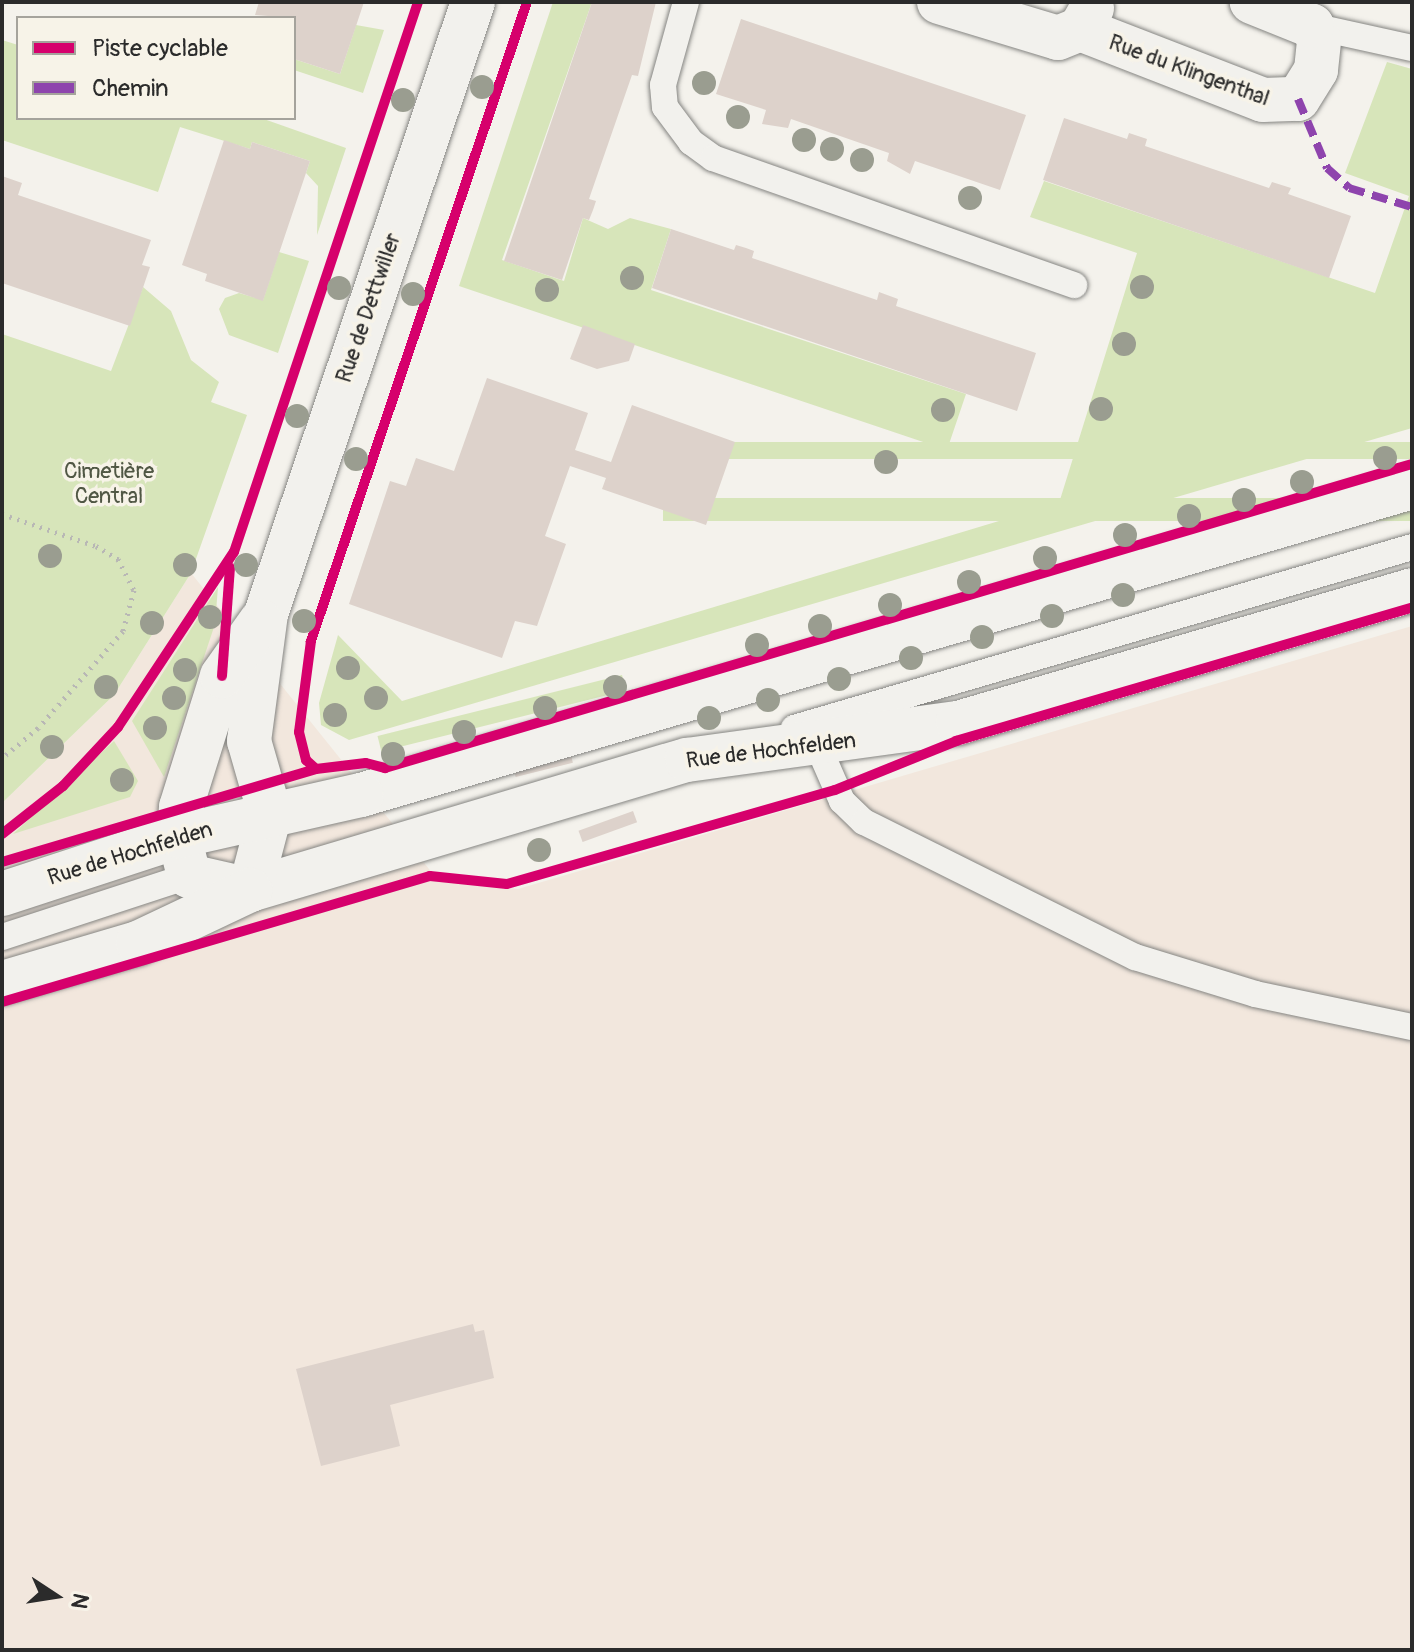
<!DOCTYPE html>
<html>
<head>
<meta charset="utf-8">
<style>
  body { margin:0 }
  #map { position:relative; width:1414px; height:1652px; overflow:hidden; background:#f4f2ec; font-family:Pangolin,sans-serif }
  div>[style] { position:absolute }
  .built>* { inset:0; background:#f2e7dd }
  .green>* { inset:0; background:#d7e5ba; transform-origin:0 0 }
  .building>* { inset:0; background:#ddd2cb; transform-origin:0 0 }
  .path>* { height:5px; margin-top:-2.5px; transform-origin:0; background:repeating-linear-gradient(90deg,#b8b7b5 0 2px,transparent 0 8px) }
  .roads { filter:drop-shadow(0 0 2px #858582) drop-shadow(0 0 2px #858582) }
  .service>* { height:26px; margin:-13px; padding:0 13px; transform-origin:13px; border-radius:13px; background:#f2f1ed }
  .minor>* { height:44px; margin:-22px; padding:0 22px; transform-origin:22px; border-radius:22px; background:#f2f1ed }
  .secondary>* { height:44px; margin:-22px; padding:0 22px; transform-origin:22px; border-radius:22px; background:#f2f1ed }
  .quiet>* { height:8px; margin-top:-4px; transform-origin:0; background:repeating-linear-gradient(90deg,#8e44ad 0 16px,transparent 0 24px) }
  .cycleway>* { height:10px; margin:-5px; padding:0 5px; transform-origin:5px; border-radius:5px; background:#d6006c }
  .trees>* { width:24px; height:24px; margin:-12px; border-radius:50%; background:#9a9d90 }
  span { translate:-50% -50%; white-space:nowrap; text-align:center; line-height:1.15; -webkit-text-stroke:7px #f7f3e8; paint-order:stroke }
  .street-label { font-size:22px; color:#2b2b2b }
  .park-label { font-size:22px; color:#505744 }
  .frame { position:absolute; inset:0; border:4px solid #2b2b2b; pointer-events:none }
  .legend { position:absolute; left:16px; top:16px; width:280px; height:104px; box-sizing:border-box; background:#f7f3e8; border:2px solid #a5a39c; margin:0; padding:10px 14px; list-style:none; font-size:24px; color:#2b2b2b }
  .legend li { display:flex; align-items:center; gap:16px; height:40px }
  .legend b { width:40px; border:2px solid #a5a39c }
  .north { position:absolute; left:16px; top:1556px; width:80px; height:80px; -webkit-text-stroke:6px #f7f3e8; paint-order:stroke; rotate:102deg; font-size:22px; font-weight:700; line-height:32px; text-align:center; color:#2b2b2b }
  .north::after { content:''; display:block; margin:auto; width:28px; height:36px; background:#2b2b2b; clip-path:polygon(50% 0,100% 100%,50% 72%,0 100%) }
</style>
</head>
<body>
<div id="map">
  <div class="built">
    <div style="clip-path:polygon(191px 573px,437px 879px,518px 889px,1412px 626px,1412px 1650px,2px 1650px,2px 803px,114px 695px)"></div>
  </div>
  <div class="green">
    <div style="clip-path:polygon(553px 2px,592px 2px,502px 260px,564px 281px,583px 218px,608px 229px,630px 218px,671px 229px,651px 290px,966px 394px,947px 450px,459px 286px)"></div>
    <div style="clip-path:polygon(356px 25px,384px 30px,363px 93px,294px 70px,294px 59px,340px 74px)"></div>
    <div style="clip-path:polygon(2px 40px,18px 45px,18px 118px,261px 118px,346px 148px,317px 235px,318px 186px,306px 173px,310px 161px,252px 142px,250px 149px,180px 127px,158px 192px,2px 140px)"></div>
    <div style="clip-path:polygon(1387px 62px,1412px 69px,1412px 428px,349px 740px,321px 725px,319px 703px,338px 635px,402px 701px,1059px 503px,1137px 253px,1030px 217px,1044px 181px,1375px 293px,1409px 196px,1345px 173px)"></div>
    <div style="clip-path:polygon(279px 252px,309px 261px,278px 353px,229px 335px,219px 309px,225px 298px,239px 293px,263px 300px)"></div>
    <div style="clip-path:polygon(143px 287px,171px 311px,191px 360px,219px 382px,211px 402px,247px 415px,191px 573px,114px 695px,2px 803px,2px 334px,111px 371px)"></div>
    <div style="left:1412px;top:442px;width:17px;height:764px;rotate:90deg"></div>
    <div style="left:1412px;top:498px;width:23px;height:749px;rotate:90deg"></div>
    <div style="clip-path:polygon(218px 587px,215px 624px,164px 777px,132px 721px)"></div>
    <div style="left:622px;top:675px;width:16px;height:252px;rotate:76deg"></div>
    <div style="clip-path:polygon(114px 741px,138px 781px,130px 797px,13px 834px)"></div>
  </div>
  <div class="building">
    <div style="clip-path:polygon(259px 2px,364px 2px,340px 74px,294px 59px,294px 18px,255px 15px)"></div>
    <div style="clip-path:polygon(592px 2px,656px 2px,638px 76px,632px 75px,589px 199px,596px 201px,593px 210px,589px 220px,583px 218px,562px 280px,504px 261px)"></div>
    <div style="clip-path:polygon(741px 19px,1026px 115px,1000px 190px,915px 161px,910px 174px,887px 161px,889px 153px,791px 119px,788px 128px,762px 124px,766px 110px,716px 94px)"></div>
    <div style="clip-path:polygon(1064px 118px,1127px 139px,1129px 133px,1147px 139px,1145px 146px,1269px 188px,1272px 182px,1291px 188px,1288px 194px,1351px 216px,1329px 278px,1043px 180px)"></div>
    <div style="clip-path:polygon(224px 140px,250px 149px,252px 142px,310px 161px,263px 301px,205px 281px,207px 274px,182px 265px)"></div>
    <div style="clip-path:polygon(2px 176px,22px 183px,18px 195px,151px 240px,142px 265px,150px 267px,130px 326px,2px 283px)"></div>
    <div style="clip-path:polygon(671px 229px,734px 250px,736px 245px,746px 248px,754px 251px,752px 258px,877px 300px,879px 292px,898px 299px,896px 306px,1036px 353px,1017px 411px,652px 288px)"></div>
    <div style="clip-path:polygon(583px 325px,635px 344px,629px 361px,597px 369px,570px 359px)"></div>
    <div style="clip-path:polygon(487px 378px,588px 413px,575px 450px,611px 462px,632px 405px,735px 442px,706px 525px,602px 489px,606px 478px,570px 466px,545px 536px,566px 544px,537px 626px,515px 621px,502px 658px,349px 604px,390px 481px,406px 486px,416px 458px,454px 471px)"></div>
    <div style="left:570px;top:751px;width:12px;height:59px;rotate:76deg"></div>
    <div style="left:633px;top:811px;width:12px;height:58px;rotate:70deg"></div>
    <div style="clip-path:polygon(473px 1324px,475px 1332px,484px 1330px,494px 1378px,390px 1405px,400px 1446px,321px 1466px,296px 1369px)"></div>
  </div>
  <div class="path">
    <div style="left:2px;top:514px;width:99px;rotate:18.8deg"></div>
    <div style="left:96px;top:546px;width:26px;rotate:31deg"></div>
    <div style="left:118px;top:559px;width:35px;rotate:63deg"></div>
    <div style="left:134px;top:590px;width:42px;rotate:105deg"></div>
    <div style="left:123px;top:631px;width:129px;rotate:131.2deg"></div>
    <div style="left:38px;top:728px;width:47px;rotate:140.2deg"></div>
  </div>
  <div class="roads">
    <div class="service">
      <div style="left:686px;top:2px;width:86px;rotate:105.5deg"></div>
      <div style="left:663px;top:85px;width:22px;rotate:85deg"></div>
      <div style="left:665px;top:107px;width:44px;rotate:53.4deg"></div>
      <div style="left:691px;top:142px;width:27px;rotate:36deg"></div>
      <div style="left:713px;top:158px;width:383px;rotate:19.4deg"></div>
      <div style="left:1312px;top:26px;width:102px;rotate:12.4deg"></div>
      <div style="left:794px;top:728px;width:644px;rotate:-16.32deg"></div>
      <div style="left:818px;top:746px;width:60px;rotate:66.4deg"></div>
      <div style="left:842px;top:801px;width:30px;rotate:44deg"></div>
      <div style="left:864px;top:822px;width:303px;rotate:26.5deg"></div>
      <div style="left:1135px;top:957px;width:126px;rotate:17.1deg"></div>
      <div style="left:1255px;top:994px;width:160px;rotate:11.9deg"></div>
      <div style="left:2px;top:937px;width:197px;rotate:-18.1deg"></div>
    </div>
    <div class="minor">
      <div style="left:939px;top:2px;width:124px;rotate:16.8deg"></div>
      <div style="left:1058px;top:38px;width:24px;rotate:-22deg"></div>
      <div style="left:1080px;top:29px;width:24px;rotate:-60deg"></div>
      <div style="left:1080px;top:29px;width:196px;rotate:21.2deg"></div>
      <div style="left:1263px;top:100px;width:35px;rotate:-2deg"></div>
      <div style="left:1298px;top:99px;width:34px;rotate:-58deg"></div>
      <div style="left:1316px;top:70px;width:31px;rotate:-84deg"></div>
      <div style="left:1319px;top:39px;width:15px;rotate:-118deg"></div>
      <div style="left:1312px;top:26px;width:65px;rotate:-158.2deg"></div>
      <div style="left:361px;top:795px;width:1095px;rotate:-16.33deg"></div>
      <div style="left:250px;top:890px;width:456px;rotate:-16.6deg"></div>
      <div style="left:687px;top:760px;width:274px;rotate:-7.8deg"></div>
      <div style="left:958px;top:723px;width:473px;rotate:-16.3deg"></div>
    </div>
    <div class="secondary">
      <div style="left:250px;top:890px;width:79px;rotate:-75.3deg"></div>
      <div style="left:270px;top:814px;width:76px;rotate:-106deg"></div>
      <div style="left:249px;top:741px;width:128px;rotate:-82.4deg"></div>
      <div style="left:266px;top:614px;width:646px;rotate:-71.31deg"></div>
      <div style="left:250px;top:890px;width:63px;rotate:-167.1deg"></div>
      <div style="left:189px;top:876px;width:41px;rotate:-104deg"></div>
      <div style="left:179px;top:836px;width:29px;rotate:-86deg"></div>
      <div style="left:181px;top:807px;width:137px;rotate:-72.6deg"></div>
      <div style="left:222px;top:676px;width:67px;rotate:-54.7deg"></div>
      <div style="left:2px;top:894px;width:186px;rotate:-18.1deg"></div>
      <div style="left:179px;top:836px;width:187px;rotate:-12.7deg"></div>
      <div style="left:2px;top:983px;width:142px;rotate:-16.4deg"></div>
      <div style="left:138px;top:943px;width:124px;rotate:-25.3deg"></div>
    </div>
  </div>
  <div class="quiet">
    <div style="left:1298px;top:99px;width:75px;rotate:67.2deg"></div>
    <div style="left:1327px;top:168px;width:30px;rotate:42deg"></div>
    <div style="left:1349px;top:188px;width:66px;rotate:16.8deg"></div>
  </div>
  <div class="cycleway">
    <div style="left:527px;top:2px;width:675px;rotate:108.68deg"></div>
    <div style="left:311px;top:641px;width:92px;rotate:97.5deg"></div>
    <div style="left:299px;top:732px;width:29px;rotate:76deg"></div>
    <div style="left:306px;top:760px;width:13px;rotate:42deg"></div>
    <div style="left:316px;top:769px;width:50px;rotate:-6.8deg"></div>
    <div style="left:366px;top:763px;width:20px;rotate:15deg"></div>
    <div style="left:385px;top:768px;width:1071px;rotate:-16.49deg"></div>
    <div style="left:222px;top:676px;width:109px;rotate:-85.8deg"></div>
    <div style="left:2px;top:834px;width:78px;rotate:-38.2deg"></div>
    <div style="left:63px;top:786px;width:81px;rotate:-47deg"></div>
    <div style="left:118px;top:727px;width:210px;rotate:-56.5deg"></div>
    <div style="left:234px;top:552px;width:580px;rotate:-71.5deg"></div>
    <div style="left:2px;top:862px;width:327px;rotate:-16.5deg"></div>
    <div style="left:2px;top:1002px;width:446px;rotate:-16.4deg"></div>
    <div style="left:430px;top:876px;width:77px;rotate:5.9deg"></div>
    <div style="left:507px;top:884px;width:341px;rotate:-16deg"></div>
    <div style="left:835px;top:790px;width:131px;rotate:-22deg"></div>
    <div style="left:956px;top:741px;width:475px;rotate:-16.3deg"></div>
  </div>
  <div class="trees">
    <div style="left:704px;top:83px"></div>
    <div style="left:482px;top:87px"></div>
    <div style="left:403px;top:100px"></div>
    <div style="left:738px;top:117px"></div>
    <div style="left:804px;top:140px"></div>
    <div style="left:832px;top:149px"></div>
    <div style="left:862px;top:160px"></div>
    <div style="left:970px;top:198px"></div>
    <div style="left:632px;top:278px"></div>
    <div style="left:1142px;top:287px"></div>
    <div style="left:339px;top:288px"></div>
    <div style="left:547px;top:290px"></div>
    <div style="left:413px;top:294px"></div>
    <div style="left:1124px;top:344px"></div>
    <div style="left:1101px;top:409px"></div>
    <div style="left:943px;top:410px"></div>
    <div style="left:297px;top:416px"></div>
    <div style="left:1385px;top:458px"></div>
    <div style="left:356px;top:459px"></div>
    <div style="left:886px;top:462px"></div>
    <div style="left:1302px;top:482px"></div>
    <div style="left:1244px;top:500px"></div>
    <div style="left:1189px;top:516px"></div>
    <div style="left:1125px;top:535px"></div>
    <div style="left:50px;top:556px"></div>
    <div style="left:1045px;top:558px"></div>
    <div style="left:185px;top:565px"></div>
    <div style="left:246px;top:565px"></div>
    <div style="left:969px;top:582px"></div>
    <div style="left:1123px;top:595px"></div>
    <div style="left:890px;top:605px"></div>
    <div style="left:1052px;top:616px"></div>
    <div style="left:210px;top:617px"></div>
    <div style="left:304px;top:621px"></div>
    <div style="left:152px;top:623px"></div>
    <div style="left:820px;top:626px"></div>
    <div style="left:982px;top:637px"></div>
    <div style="left:757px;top:645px"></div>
    <div style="left:911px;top:658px"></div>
    <div style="left:348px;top:668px"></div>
    <div style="left:185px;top:670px"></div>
    <div style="left:839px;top:679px"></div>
    <div style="left:106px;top:687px"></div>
    <div style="left:615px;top:687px"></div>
    <div style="left:174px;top:698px"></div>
    <div style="left:376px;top:698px"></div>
    <div style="left:768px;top:700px"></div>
    <div style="left:545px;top:708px"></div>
    <div style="left:335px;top:715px"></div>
    <div style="left:709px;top:718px"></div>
    <div style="left:155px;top:728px"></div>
    <div style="left:464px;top:732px"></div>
    <div style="left:52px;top:747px"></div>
    <div style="left:393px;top:754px"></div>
    <div style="left:122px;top:780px"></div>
    <div style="left:539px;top:850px"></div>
  </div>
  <div class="street-label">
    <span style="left:1189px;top:71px;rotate:20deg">Rue du Klingenthal</span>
    <span style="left:369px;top:308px;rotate:-71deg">Rue de Dettwiller</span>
    <span style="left:771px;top:751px;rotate:-7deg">Rue de Hochfelden</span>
    <span style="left:130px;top:854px;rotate:-17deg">Rue de Hochfelden</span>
  </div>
  <div class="park-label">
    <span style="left:109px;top:484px">Cimetière<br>Central</span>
  </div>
  <div class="frame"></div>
  <ul class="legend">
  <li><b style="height:10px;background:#d6006c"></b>Piste cyclable</li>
  <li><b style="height:10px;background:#8e44ad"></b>Chemin</li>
  </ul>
  <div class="north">N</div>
</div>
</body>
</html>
